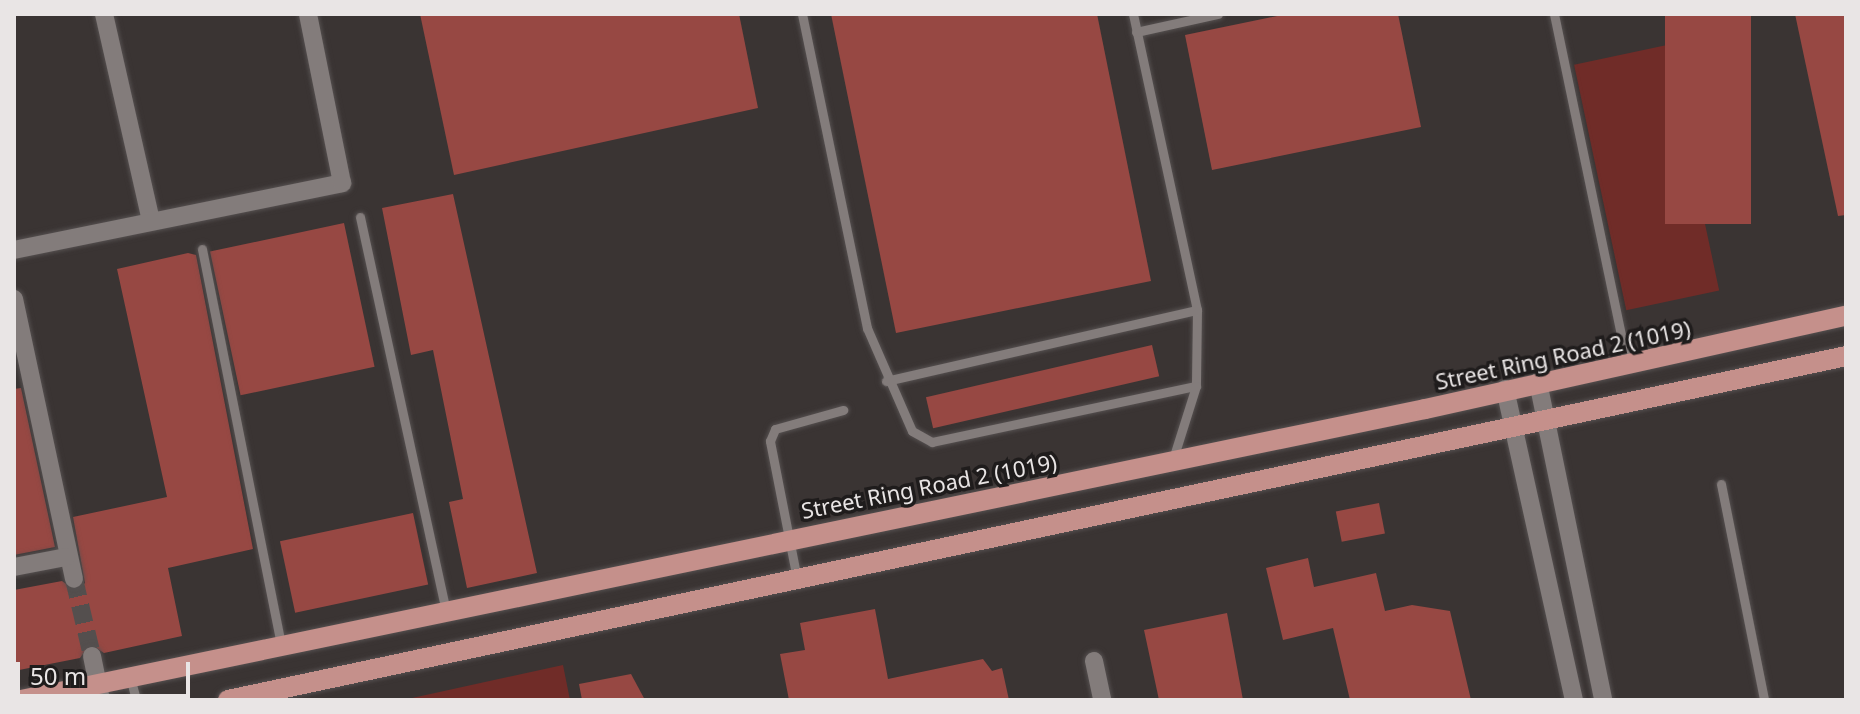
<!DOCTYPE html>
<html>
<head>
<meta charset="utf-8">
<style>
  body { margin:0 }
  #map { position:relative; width:1860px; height:714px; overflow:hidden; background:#3a3433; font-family:"Noto Sans",sans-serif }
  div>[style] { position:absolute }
  .green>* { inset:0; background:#702c28; transform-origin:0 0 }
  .building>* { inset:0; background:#974843; transform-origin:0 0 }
  .minor-tunnel>* { height:18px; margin-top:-9px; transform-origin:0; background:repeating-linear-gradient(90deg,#544f4e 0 18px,transparent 0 27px) }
  .roads { filter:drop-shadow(0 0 2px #555050) drop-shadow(0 0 2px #555050) }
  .service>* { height:9px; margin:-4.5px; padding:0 4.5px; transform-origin:4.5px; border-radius:4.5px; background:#837c7b }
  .minor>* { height:18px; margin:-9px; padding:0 9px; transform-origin:9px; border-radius:9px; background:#837c7b }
  .primary>* { height:20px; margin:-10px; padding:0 10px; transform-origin:10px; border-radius:10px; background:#c5908b }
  span { translate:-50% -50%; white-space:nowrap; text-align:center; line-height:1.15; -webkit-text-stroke:7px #1f1c1c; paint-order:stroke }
  .street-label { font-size:22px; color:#e9e5e5 }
  .frame { position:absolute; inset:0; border:16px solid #e9e5e5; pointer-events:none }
  .scale { position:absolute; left:16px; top:662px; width:174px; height:36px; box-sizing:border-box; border:4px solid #e9e5e5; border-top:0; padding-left:10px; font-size:24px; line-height:28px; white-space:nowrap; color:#e9e5e5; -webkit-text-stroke:6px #1f1c1c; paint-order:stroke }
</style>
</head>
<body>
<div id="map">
  <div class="green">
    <div style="left:1667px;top:45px;width:251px;height:95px;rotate:78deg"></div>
    <div style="clip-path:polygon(563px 665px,570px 700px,403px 700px)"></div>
  </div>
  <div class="building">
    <div style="clip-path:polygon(420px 14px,739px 14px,758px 108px,454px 175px)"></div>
    <div style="clip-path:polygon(831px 14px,1097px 14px,1151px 281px,896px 333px)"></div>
    <div style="clip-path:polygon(1287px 14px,1398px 14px,1421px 127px,1212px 170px,1185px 35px)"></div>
    <div style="left:1665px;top:14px;width:86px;height:210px"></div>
    <div style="clip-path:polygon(1795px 14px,1846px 14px,1846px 215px,1838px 216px)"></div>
    <div style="clip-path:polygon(453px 194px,537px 573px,467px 588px,449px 502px,463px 499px,433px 350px,411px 355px,382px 208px)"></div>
    <div style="left:344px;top:223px;width:147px;height:137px;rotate:78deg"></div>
    <div style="clip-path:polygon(188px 253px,196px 255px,253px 549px,168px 568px,182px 636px,104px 653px,90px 644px,80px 658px,14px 671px,14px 590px,62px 581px,76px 591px,85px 583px,73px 517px,167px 497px,117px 269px)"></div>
    <div style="left:1152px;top:345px;width:32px;height:232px;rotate:77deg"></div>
    <div style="clip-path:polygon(21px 388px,55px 547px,14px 555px,14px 389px)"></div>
    <div style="left:1379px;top:503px;width:31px;height:44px;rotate:79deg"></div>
    <div style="left:413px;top:513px;width:73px;height:136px;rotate:78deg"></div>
    <div style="clip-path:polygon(1308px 558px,1314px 587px,1376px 573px,1385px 611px,1412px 605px,1450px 611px,1471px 700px,1350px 700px,1333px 628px,1283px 640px,1266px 568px)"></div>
    <div style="clip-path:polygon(875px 609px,888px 679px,983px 659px,992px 671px,1002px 668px,1009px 700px,789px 700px,780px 654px,805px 650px,800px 623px)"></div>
    <div style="clip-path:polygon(1227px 613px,1243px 700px,1159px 700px,1144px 630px)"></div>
    <div style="clip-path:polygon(631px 674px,645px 700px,582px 700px,579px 684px)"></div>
  </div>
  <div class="minor-tunnel">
    <div style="left:74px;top:579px;width:79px;rotate:76.8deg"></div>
  </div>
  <div class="roads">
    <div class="service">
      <div style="left:802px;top:14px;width:321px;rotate:78.3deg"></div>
      <div style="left:867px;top:328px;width:112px;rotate:66.4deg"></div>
      <div style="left:912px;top:431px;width:23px;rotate:29deg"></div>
      <div style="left:932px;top:442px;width:270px;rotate:-12deg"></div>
      <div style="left:1133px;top:14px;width:303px;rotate:77.8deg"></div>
      <div style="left:1197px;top:310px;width:76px;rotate:90.8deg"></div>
      <div style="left:1196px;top:386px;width:77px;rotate:107.5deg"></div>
      <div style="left:1554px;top:14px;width:357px;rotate:78.2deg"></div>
      <div style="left:1136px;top:32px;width:84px;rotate:-12.4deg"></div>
      <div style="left:360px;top:217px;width:402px;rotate:77.7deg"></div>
      <div style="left:202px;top:249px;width:404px;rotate:78.7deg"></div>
      <div style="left:886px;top:381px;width:319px;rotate:-12.9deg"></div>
      <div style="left:1721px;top:484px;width:220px;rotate:78.7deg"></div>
      <div style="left:797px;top:579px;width:141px;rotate:-101.1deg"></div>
      <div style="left:770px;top:441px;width:13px;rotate:-67deg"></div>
      <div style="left:775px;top:429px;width:71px;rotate:-15.6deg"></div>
      <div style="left:130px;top:677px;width:24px;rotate:75deg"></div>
    </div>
    <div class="minor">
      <div style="left:104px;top:14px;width:212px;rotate:77.2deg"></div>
      <div style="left:14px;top:250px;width:335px;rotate:-11.5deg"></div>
      <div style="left:342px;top:183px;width:172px;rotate:-101.4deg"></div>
      <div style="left:14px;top:299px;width:286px;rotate:77.9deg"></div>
      <div style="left:1538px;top:382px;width:325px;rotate:78.4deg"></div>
      <div style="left:1505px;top:389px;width:319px;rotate:77.5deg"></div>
      <div style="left:14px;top:567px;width:53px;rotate:-10.9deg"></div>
      <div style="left:92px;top:656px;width:45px;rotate:78.4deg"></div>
      <div style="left:1094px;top:661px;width:40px;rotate:78deg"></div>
    </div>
    <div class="primary">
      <div style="left:21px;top:700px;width:1434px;rotate:-11.71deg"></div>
      <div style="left:1425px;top:409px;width:431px;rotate:-12.5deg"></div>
      <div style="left:228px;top:700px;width:1654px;rotate:-12deg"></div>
    </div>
  </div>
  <div class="street-label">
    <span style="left:1563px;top:355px;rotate:-12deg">Street Ring Road 2 (1019)</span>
    <span style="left:929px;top:486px;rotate:-11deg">Street Ring Road 2 (1019)</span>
  </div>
  <div class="frame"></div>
  <div class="scale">50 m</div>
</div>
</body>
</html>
